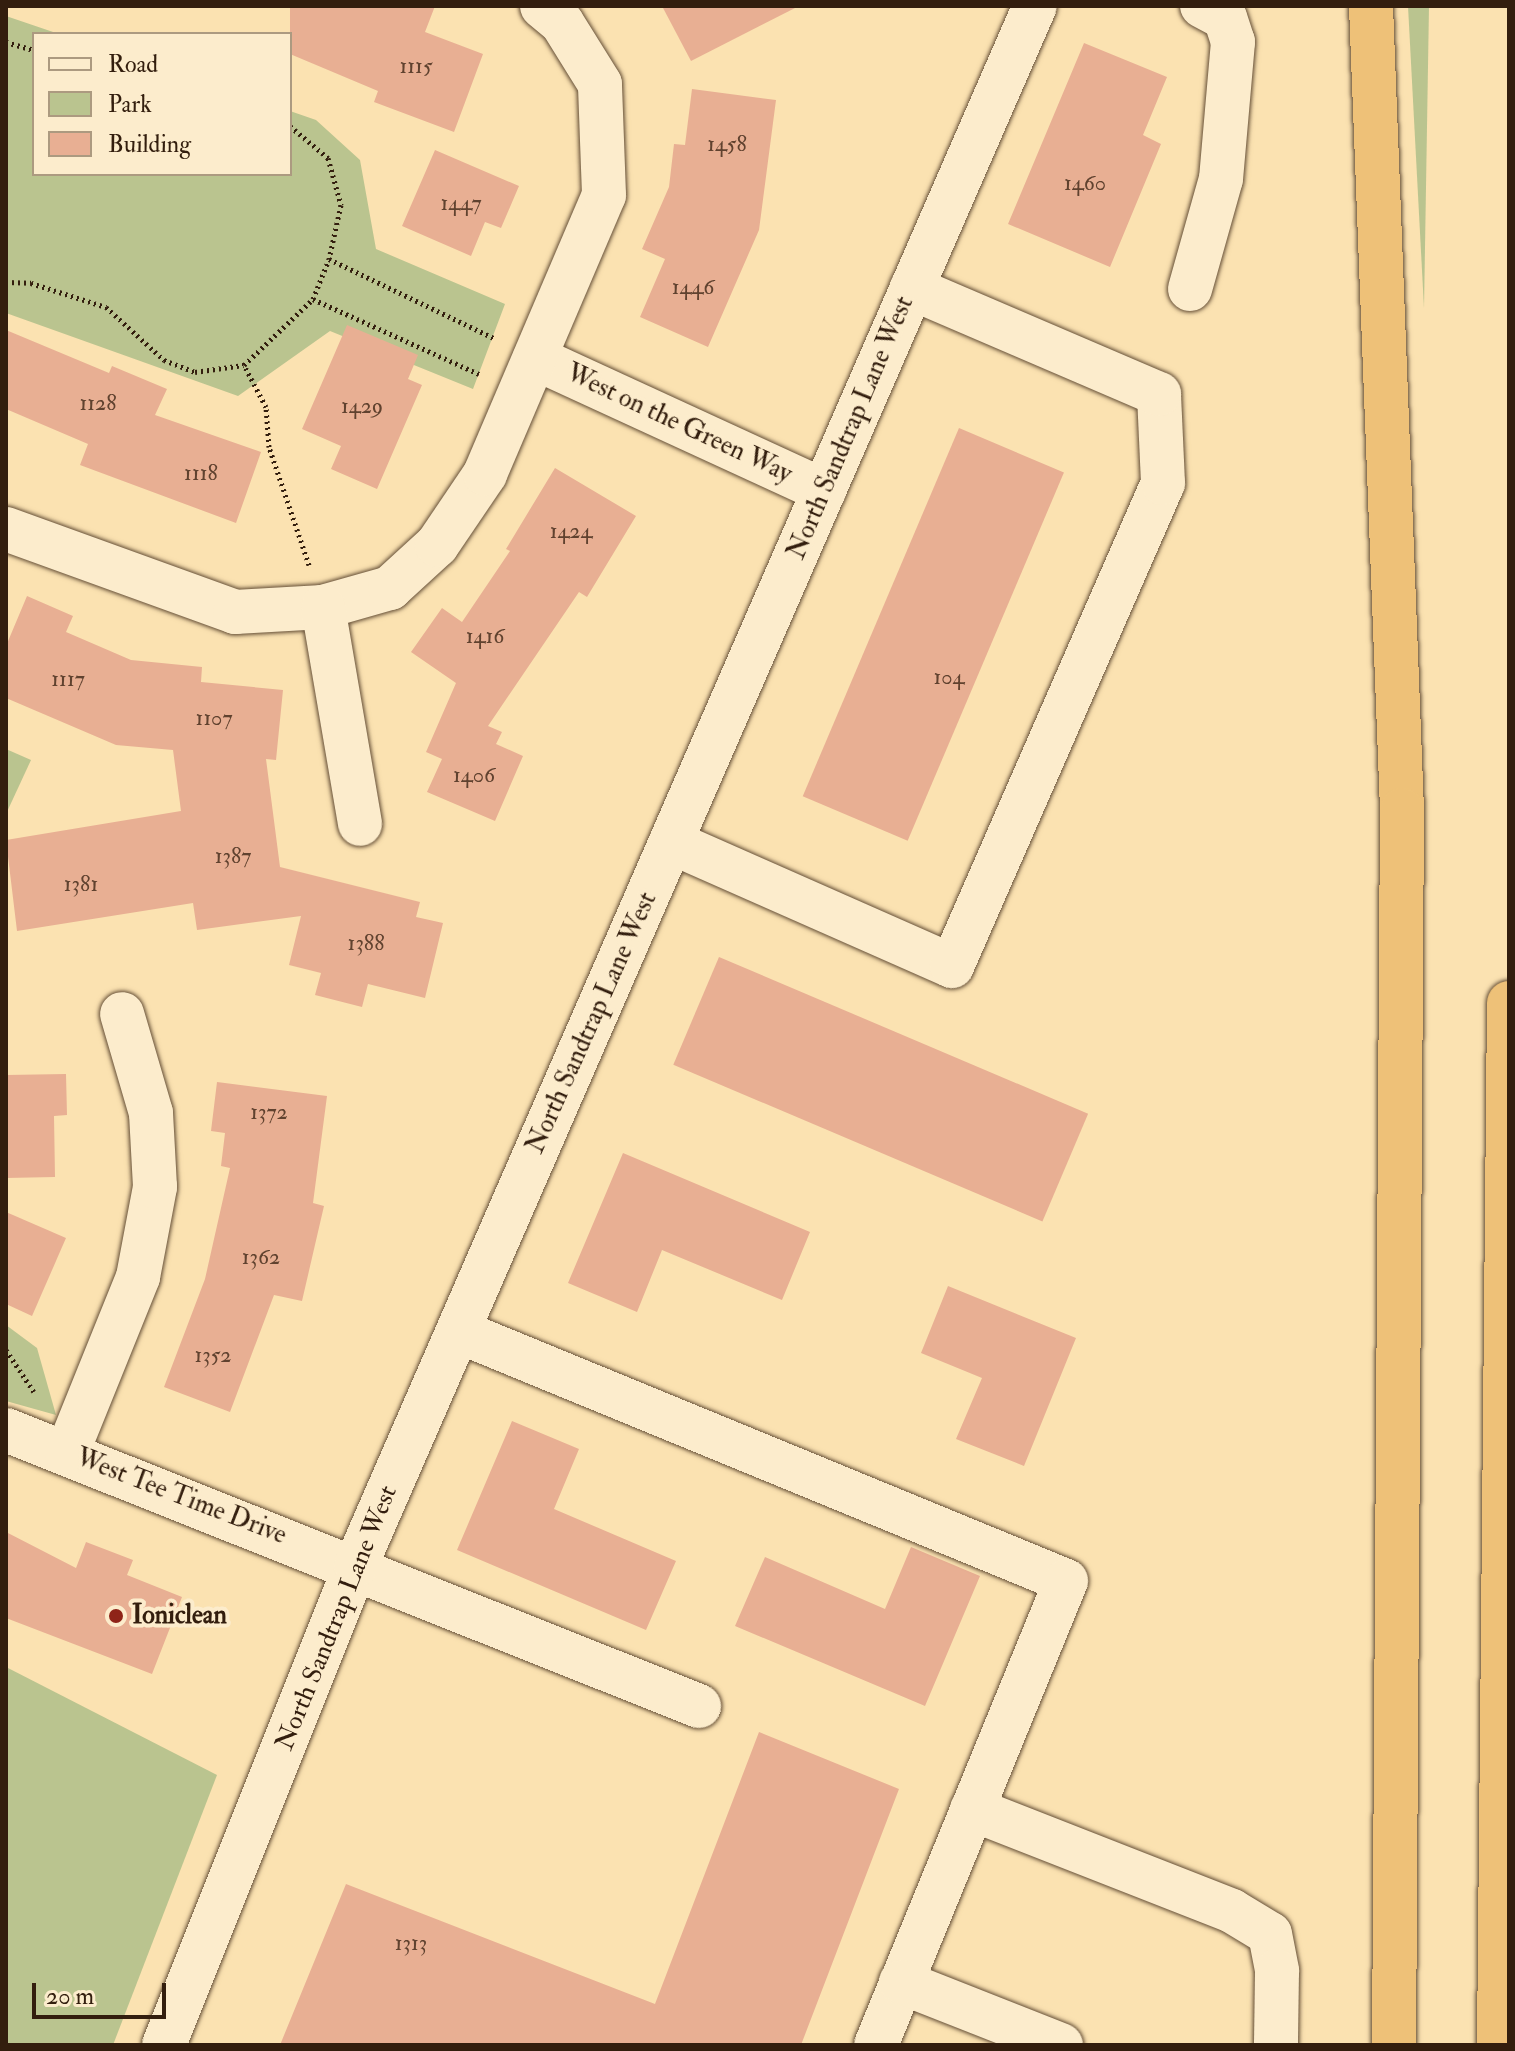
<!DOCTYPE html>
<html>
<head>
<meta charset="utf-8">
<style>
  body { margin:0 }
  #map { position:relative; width:1515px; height:2051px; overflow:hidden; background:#fbe2b1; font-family:"IM FELL Double Pica",serif }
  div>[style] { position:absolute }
  .green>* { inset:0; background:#bac48f }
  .building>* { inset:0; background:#e8af93; transform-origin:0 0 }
  .path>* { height:5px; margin-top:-2.5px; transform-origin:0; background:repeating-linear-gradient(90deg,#331e0e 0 2px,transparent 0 6px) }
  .roads { filter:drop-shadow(0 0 2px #654f37) drop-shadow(0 0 2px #654f37) }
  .minor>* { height:44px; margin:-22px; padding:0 22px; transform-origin:22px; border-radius:22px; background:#fceccc }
  .highway>* { height:44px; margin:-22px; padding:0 22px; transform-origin:22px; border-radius:22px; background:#eec178 }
  .dots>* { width:22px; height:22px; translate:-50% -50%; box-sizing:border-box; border:4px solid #fceccc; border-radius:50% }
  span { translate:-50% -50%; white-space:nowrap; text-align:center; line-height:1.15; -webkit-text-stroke:8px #fceccc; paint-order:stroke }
  .number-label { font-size:22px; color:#60422f }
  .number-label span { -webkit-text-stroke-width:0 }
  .street-label { font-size:26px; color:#331e0e }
  .poi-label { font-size:26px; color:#331e0e; font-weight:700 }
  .left { translate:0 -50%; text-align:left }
  .frame { position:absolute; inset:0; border:8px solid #331e0e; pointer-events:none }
  .legend { position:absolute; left:32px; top:32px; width:260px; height:144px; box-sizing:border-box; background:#fceccc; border:2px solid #ac9a80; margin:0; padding:10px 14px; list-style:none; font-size:24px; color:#331e0e }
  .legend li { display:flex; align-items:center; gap:16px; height:40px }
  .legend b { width:40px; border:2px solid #ac9a80 }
  .scale { position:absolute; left:32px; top:1983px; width:134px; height:36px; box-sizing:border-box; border:4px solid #331e0e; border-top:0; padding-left:10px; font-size:24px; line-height:28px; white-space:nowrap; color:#331e0e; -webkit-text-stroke:6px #fceccc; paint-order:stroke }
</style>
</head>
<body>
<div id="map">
  <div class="green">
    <div style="clip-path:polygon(1408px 6px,1429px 6px,1424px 308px)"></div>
    <div style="clip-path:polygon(6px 16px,59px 34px,34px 34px,34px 174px,290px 174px,290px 111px,316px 120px,360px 160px,376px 249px,505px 304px,473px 389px,330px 331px,238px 396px,6px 313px)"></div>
    <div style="clip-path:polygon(6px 749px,31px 760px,6px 814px)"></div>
    <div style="clip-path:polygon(6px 1325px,37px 1348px,56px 1415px,6px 1401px)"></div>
    <div style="clip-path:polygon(6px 1667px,217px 1775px,113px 2045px,6px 2045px)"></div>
  </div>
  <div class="building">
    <div style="clip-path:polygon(290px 6px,435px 6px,425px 32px,483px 54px,454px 132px,374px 102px,378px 91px,290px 54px)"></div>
    <div style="clip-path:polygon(662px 6px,799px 6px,691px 61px)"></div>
    <div style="clip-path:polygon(1084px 43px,1167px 77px,1143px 135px,1161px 144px,1110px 267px,1008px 224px)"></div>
    <div style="clip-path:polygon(692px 89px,776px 100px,759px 230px,708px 347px,640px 317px,665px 259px,642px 249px,669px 187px,674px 144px,685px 145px)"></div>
    <div style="clip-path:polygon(435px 150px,519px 186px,501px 228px,485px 222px,471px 256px,402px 226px)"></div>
    <div style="clip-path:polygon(347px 325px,418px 355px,408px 379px,422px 385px,377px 489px,331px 469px,341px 446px,302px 429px)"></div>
    <div style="clip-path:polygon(6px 330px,109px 373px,112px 366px,167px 389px,155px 415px,261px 452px,236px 523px,80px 465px,88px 444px,6px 409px)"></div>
    <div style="left:959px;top:428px;width:114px;height:400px;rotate:23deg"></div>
    <div style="clip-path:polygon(555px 468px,636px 516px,587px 597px,579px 592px,488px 726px,502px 732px,496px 744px,523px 756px,495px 821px,427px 792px,442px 759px,426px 752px,456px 683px,411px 652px,442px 608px,462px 622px,510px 551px,506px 549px)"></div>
    <div style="clip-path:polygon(27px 596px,73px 616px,66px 632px,131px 660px,202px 667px,201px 682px,283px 690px,276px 760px,266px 759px,280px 867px,420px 902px,416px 917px,443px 923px,425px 998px,368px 984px,362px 1007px,315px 995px,321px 973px,289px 965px,301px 916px,197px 930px,193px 903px,17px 931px,6px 840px,181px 811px,173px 750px,116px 745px,6px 698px,6px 646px)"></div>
    <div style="left:719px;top:957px;width:401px;height:117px;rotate:23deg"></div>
    <div style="clip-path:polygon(66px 1074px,67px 1115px,54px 1116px,55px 1177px,6px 1178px,6px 1075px)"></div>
    <div style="clip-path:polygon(217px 1082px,327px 1096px,313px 1203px,324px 1206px,302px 1301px,274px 1295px,230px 1412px,164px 1387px,205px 1279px,230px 1168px,221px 1166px,225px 1133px,211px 1131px)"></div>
    <div style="clip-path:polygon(623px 1153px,810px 1232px,782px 1300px,662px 1250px,637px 1312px,568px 1283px)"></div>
    <div style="clip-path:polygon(6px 1212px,66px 1238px,32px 1316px,6px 1304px)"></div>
    <div style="clip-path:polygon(948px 1286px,1076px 1338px,1024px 1466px,956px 1439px,982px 1378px,921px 1353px)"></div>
    <div style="clip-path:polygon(512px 1421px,579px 1449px,554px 1509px,676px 1561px,646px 1630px,457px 1550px)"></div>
    <div style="clip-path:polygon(6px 1532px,76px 1568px,86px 1542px,133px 1560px,127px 1575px,182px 1597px,152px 1674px,6px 1618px)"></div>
    <div style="clip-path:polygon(911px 1547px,980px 1576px,925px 1706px,735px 1626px,765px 1557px,885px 1609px)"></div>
    <div style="clip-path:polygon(759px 1732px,899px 1789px,801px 2045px,280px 2045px,346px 1884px,655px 2004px)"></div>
  </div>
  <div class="path">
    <div style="left:6px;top:42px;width:29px;rotate:16deg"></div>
    <div style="left:290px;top:126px;width:50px;rotate:40.1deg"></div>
    <div style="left:328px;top:158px;width:49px;rotate:74.5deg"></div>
    <div style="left:341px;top:205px;width:55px;rotate:102.5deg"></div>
    <div style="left:6px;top:282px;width:25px;rotate:2deg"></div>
    <div style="left:31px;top:283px;width:79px;rotate:17.7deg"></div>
    <div style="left:106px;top:307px;width:79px;rotate:42.4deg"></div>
    <div style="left:164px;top:360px;width:33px;rotate:21deg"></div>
    <div style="left:195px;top:372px;width:49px;rotate:-8.1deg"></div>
    <div style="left:479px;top:374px;width:182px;rotate:-155.7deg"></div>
    <div style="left:313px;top:299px;width:43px;rotate:-68.2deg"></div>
    <div style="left:329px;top:259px;width:185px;rotate:25.6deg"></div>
    <div style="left:309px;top:565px;width:125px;rotate:-108.7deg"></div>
    <div style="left:269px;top:447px;width:40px;rotate:-94.3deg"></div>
    <div style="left:266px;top:407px;width:47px;rotate:-117.6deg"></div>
    <div style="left:244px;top:365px;width:95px;rotate:-43.7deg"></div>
    <div style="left:6px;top:1350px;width:50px;rotate:56.3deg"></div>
  </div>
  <div class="roads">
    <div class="minor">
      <div style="left:1190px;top:289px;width:114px;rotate:-74.3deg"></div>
      <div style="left:1221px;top:179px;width:138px;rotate:-85deg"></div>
      <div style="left:1233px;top:42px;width:25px;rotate:-108deg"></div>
      <div style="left:1225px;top:18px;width:26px;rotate:-152deg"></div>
      <div style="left:535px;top:358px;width:318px;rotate:24.7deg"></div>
      <div style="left:6px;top:529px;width:244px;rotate:19.9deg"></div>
      <div style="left:235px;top:612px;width:88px;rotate:-3.3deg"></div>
      <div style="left:323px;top:607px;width:70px;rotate:-15.8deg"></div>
      <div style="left:390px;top:588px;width:64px;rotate:-42.5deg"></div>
      <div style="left:437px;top:545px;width:86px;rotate:-55.9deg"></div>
      <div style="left:485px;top:474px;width:303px;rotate:-66.9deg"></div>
      <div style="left:604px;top:195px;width:111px;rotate:-92.1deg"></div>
      <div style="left:600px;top:84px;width:72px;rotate:-121.9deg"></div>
      <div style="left:562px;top:23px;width:26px;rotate:-140deg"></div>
      <div style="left:323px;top:607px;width:220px;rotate:80.3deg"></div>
      <div style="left:671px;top:842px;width:307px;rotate:23.8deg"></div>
      <div style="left:952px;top:966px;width:527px;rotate:-66.4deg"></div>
      <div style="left:1163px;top:483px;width:89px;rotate:-92.6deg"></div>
      <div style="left:1159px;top:394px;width:269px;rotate:-156.8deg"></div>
      <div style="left:458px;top:1331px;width:657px;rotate:22.35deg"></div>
      <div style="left:1066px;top:1581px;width:501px;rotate:112.27deg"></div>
      <div style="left:6px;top:1430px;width:746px;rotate:21.72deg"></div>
      <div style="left:67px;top:1453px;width:190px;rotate:-68deg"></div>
      <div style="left:138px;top:1277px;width:92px;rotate:-79.3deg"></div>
      <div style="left:155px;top:1187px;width:74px;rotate:-93.1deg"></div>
      <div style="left:151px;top:1113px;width:103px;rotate:-106.3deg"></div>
      <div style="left:972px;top:1809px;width:279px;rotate:21.4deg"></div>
      <div style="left:1232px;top:1911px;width:44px;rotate:31.2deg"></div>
      <div style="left:1270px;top:1934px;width:38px;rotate:79deg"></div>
      <div style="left:1277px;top:1971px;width:74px;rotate:90.8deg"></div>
      <div style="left:901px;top:1982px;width:172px;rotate:21.5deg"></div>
      <div style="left:164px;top:2045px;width:517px;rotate:-68.2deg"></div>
      <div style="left:356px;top:1565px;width:1700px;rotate:-66.47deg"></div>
    </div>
    <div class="highway">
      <div style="left:1371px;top:6px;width:805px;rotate:87.79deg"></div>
      <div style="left:1402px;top:810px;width:1235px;rotate:90.37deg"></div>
      <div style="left:1499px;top:2045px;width:1042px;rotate:-89.45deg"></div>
    </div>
  </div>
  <div class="dots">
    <div style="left:116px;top:1616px;background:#8f2418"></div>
  </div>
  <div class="number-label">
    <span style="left:416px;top:67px">1115</span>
    <span style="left:727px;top:145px">1458</span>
    <span style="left:1085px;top:184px">1460</span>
    <span style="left:461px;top:204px">1447</span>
    <span style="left:693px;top:288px">1446</span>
    <span style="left:98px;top:404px">1128</span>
    <span style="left:362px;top:407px">1429</span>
    <span style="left:201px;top:474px">1118</span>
    <span style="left:571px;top:532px">1424</span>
    <span style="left:485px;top:637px">1416</span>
    <span style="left:949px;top:678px">104</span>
    <span style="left:68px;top:680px">1117</span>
    <span style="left:214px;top:719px">1107</span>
    <span style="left:474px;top:776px">1406</span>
    <span style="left:233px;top:857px">1387</span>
    <span style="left:81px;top:885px">1381</span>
    <span style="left:366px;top:944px">1388</span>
    <span style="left:269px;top:1113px">1372</span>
    <span style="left:261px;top:1258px">1362</span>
    <span style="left:213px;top:1356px">1352</span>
    <span style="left:411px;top:1944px">1313</span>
  </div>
  <div class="street-label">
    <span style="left:679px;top:424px;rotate:25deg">West on the Green Way</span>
    <span style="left:851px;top:428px;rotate:-67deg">North Sandtrap Lane West</span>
    <span style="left:592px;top:1023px;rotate:-66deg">North Sandtrap Lane West</span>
    <span style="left:181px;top:1497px;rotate:21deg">West Tee Time Drive</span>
    <span style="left:337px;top:1618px;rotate:-68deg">North Sandtrap Lane West</span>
  </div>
  <div class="poi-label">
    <span class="left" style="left:132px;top:1616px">Ioniclean</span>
  </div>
  <div class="frame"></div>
  <ul class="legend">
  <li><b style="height:10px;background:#fceccc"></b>Road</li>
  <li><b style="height:22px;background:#bac48f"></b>Park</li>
  <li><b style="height:22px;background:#e8af93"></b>Building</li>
  </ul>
  <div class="scale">20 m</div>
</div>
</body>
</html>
